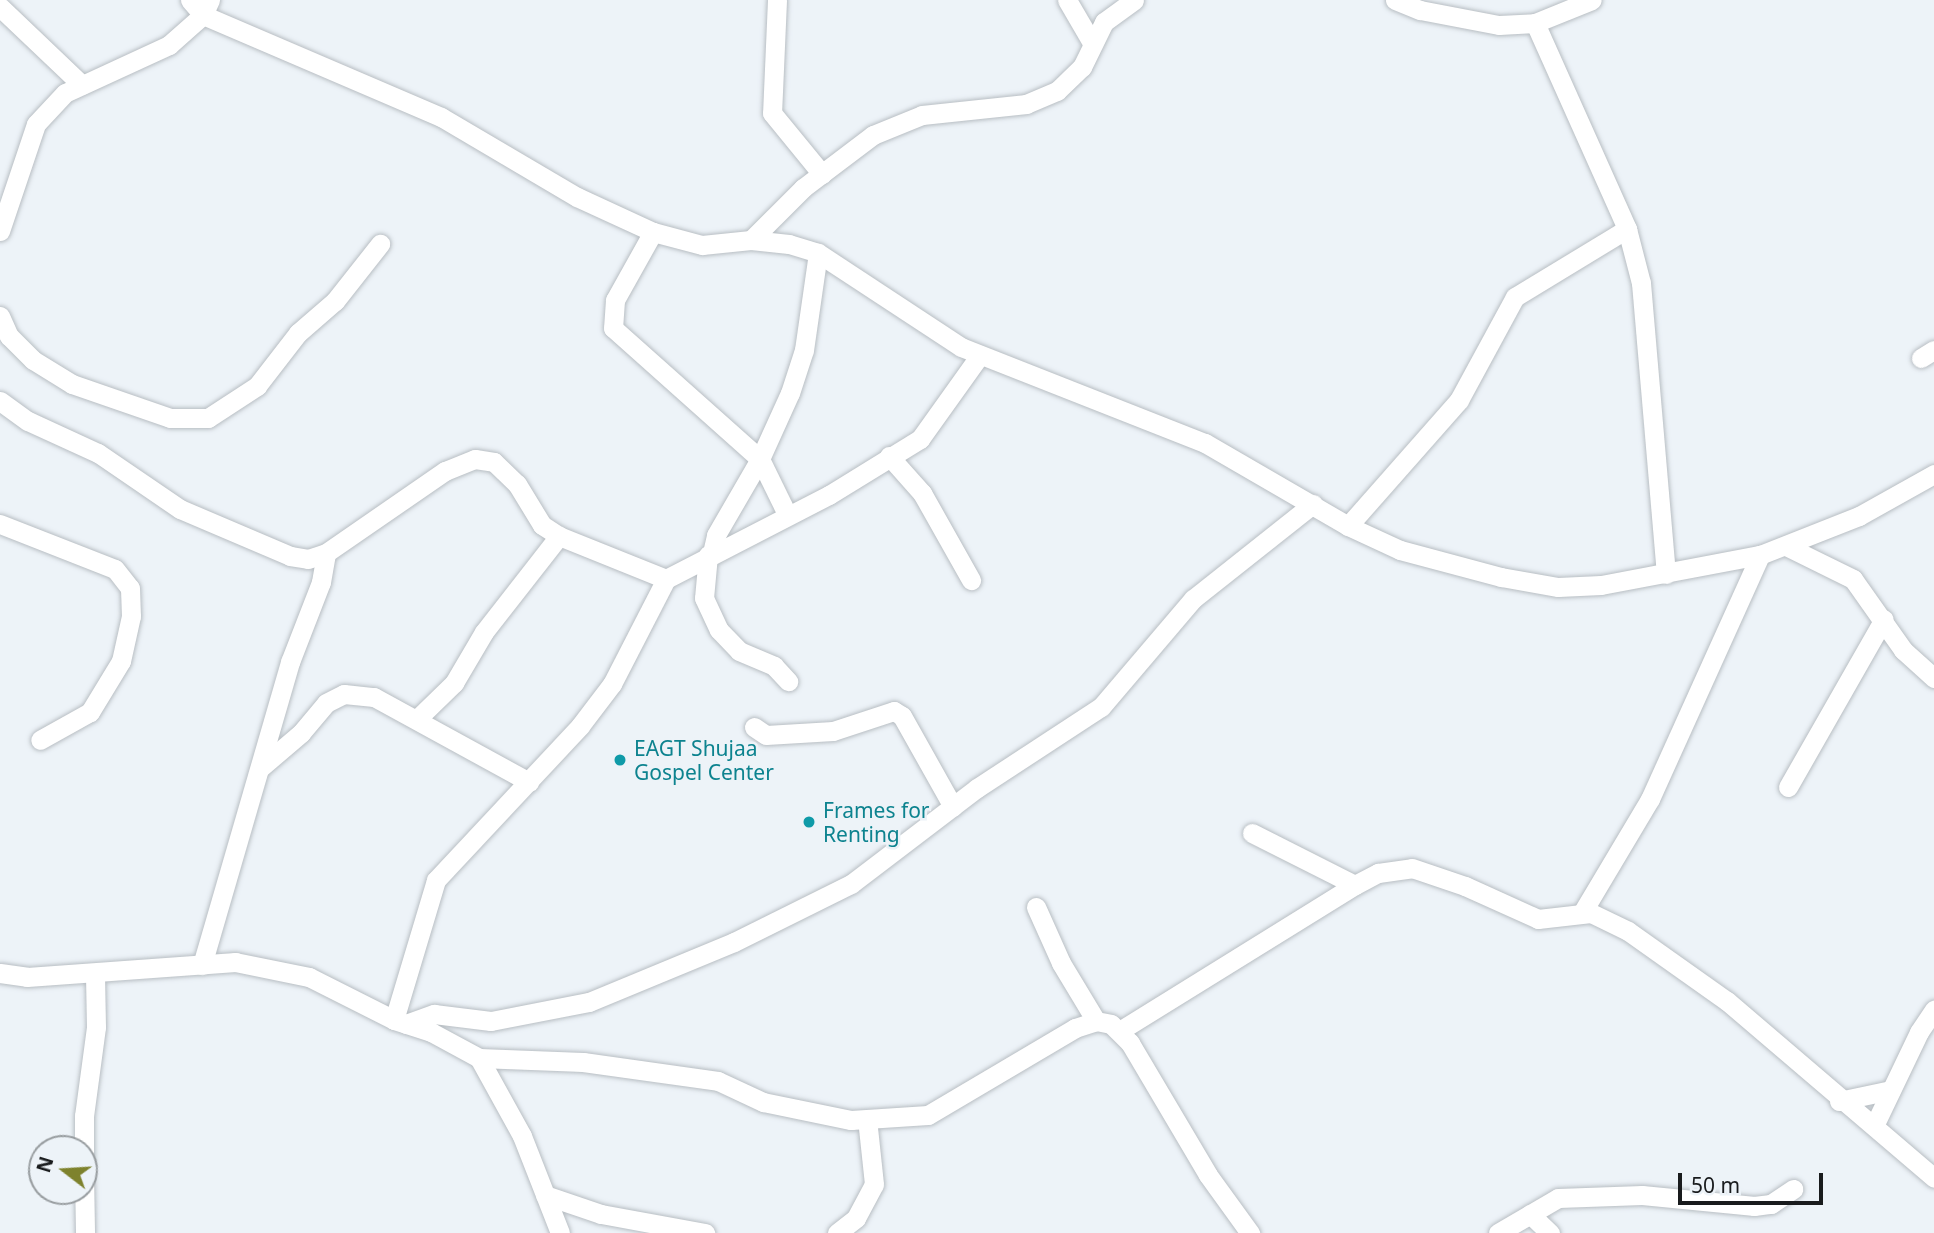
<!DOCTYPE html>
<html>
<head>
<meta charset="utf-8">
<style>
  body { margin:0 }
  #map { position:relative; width:1934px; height:1233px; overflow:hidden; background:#edf3f8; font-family:"Noto Sans",sans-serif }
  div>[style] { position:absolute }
  .roads { filter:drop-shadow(0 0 2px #b8bec3) drop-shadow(0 0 2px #b8bec3) }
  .minor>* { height:19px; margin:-9.5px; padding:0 9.5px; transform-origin:9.5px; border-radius:9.5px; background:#fff }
  .dots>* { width:19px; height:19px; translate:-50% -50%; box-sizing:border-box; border:4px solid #edf3f8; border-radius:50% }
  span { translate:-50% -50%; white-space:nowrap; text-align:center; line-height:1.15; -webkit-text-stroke:5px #edf3f8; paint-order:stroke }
  .culture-label { font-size:21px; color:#0d838f }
  .left { translate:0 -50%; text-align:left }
  .north { position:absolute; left:28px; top:1135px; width:70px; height:70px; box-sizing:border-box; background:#edf3f8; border:2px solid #989da0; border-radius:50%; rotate:287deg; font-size:19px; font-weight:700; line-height:28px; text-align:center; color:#191b1d }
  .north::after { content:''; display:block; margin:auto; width:24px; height:32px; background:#7e822d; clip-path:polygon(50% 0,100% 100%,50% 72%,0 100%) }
  .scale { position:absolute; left:1678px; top:1173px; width:145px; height:32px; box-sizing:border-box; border:4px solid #191b1d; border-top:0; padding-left:9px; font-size:21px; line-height:24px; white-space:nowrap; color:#191b1d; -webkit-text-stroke:5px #edf3f8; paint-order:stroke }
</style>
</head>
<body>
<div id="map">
  <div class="roads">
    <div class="minor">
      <div style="left:190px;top:0;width:20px;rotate:49deg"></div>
      <div style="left:203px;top:15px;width:259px;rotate:23.2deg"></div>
      <div style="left:441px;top:117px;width:158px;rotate:30.5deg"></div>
      <div style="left:577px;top:197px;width:84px;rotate:24.7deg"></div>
      <div style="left:653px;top:232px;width:51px;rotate:14.9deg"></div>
      <div style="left:702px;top:245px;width:49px;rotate:-5.8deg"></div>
      <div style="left:751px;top:240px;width:38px;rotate:6deg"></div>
      <div style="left:789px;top:244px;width:30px;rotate:17deg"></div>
      <div style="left:818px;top:253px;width:171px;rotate:33.3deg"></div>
      <div style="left:961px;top:347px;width:262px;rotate:21.5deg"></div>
      <div style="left:1205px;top:443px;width:165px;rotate:30.1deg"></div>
      <div style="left:1348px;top:526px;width:57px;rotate:24.8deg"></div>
      <div style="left:1400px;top:550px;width:105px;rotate:15deg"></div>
      <div style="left:1501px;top:577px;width:58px;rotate:10deg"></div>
      <div style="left:1558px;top:587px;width:43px;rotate:-2.7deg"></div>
      <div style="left:1601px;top:585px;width:162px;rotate:-10.7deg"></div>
      <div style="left:1760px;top:555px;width:106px;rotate:-21.5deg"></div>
      <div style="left:1859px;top:516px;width:86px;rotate:-29.2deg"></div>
      <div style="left:777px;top:0;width:113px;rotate:92.5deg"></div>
      <div style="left:772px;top:113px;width:79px;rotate:50.7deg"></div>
      <div style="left:1067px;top:0;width:48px;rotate:59.7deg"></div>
      <div style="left:1395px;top:0;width:27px;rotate:22deg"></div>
      <div style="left:1420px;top:10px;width:80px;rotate:10.8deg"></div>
      <div style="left:1499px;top:25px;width:36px;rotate:-3deg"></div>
      <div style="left:1535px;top:23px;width:61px;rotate:-22deg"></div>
      <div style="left:0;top:7px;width:113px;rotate:43.6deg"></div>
      <div style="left:1535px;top:23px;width:226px;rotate:65.9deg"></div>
      <div style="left:1627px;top:229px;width:56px;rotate:75.5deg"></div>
      <div style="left:1641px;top:283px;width:292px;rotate:85.1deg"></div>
      <div style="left:0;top:231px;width:113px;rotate:-71.4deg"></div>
      <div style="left:36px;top:124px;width:42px;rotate:-46.9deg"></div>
      <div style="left:65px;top:93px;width:115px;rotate:-24.8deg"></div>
      <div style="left:169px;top:45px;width:45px;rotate:-41.4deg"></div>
      <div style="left:203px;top:15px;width:17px;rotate:-65deg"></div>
      <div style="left:653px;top:232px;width:78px;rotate:119.2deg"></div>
      <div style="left:615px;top:300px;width:28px;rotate:94deg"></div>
      <div style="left:613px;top:328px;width:197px;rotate:41.7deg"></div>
      <div style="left:760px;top:459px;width:61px;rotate:63.9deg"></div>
      <div style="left:751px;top:240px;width:74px;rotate:-45deg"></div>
      <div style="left:803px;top:188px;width:88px;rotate:-37.1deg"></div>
      <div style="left:873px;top:135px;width:53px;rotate:-22.2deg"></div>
      <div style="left:922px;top:115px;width:105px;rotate:-6deg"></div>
      <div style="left:1026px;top:104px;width:34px;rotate:-23deg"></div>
      <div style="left:1057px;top:91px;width:35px;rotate:-44deg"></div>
      <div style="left:1082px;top:67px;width:50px;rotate:-63.9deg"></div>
      <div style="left:1104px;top:22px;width:37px;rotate:-36deg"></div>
      <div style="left:0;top:316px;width:22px;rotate:66deg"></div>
      <div style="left:9px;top:336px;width:34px;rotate:45deg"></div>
      <div style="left:33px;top:360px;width:46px;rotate:31.6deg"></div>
      <div style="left:72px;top:384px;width:104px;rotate:19.1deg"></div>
      <div style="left:170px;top:418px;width:38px"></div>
      <div style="left:208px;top:418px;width:59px;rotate:-33.1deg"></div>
      <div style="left:257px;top:386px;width:67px;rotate:-52.3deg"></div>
      <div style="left:298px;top:333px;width:49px;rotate:-40.9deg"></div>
      <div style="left:335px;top:301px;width:73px;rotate:-51.7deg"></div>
      <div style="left:1921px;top:358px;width:15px;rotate:-32deg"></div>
      <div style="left:0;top:401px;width:34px;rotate:36deg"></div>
      <div style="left:28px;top:421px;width:77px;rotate:24.6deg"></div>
      <div style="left:98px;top:453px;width:99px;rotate:34.3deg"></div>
      <div style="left:180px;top:509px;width:120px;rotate:23.1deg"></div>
      <div style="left:290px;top:556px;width:18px;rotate:9deg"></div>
      <div style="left:308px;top:559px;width:19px;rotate:-18deg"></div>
      <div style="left:326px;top:553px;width:145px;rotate:-34.6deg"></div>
      <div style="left:445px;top:471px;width:32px;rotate:-22deg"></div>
      <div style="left:475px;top:459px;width:19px;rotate:9deg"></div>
      <div style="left:494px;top:462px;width:32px;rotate:44deg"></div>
      <div style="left:517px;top:484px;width:48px;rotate:58.6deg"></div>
      <div style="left:542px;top:525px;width:20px;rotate:33deg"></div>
      <div style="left:559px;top:536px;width:115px;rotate:21.9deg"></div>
      <div style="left:666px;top:579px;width:183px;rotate:-27.3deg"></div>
      <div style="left:829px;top:495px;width:107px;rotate:-31.6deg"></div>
      <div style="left:920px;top:439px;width:103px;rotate:-54.5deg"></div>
      <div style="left:889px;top:456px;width:50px;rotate:48.3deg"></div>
      <div style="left:922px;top:493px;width:100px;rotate:60.6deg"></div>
      <div style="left:0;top:524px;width:123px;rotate:21.4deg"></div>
      <div style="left:115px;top:569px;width:24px;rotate:52deg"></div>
      <div style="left:130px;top:588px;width:28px;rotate:88deg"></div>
      <div style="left:131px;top:616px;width:46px;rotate:102.5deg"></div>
      <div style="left:121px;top:661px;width:60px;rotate:121.3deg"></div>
      <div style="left:90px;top:712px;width:57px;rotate:150.8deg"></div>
      <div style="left:1348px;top:526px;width:168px;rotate:-48.6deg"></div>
      <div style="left:1459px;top:400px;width:117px;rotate:-61.5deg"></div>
      <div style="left:1515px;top:297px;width:131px;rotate:-31.3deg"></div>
      <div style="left:1786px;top:546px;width:75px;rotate:26.2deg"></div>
      <div style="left:1853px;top:579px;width:87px;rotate:54.8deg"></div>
      <div style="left:1903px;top:650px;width:42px;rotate:42.1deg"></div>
      <div style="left:712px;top:553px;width:18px;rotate:-77deg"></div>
      <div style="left:716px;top:535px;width:88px;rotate:-59.9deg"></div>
      <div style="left:760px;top:459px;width:72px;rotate:-65.6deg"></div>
      <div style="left:790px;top:393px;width:45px;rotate:-72deg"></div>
      <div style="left:804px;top:350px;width:98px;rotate:-81.8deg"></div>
      <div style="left:708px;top:555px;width:43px;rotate:95.3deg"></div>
      <div style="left:704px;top:598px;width:35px;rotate:65deg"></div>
      <div style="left:719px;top:630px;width:29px;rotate:46deg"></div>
      <div style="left:739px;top:651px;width:38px;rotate:23deg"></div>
      <div style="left:774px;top:666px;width:21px;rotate:47deg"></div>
      <div style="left:417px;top:719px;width:52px;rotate:-44.2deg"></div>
      <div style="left:454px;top:683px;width:59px;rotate:-59.5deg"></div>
      <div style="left:484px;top:632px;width:122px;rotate:-52deg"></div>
      <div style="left:754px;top:727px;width:14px;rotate:34deg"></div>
      <div style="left:766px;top:735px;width:67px;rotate:-3.4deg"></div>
      <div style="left:833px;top:731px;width:64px;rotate:-18.2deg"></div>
      <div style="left:894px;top:711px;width:9px;rotate:32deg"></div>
      <div style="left:902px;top:716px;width:104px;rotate:60.7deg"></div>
      <div style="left:260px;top:768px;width:54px;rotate:-40.5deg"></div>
      <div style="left:301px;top:733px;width:39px;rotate:-50deg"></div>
      <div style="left:326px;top:703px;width:20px;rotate:-27deg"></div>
      <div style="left:344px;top:694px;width:30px;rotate:6deg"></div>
      <div style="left:374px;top:697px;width:177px;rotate:28.7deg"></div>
      <div style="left:1788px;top:787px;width:193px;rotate:-60.3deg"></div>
      <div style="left:1252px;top:833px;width:115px;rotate:26.8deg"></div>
      <div style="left:1036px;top:907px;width:61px;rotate:65.9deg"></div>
      <div style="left:1061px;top:963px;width:68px;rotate:58.9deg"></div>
      <div style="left:1582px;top:913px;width:133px;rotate:-59.2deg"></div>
      <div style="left:1650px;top:799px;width:268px;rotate:-65.7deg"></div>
      <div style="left:202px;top:965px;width:316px;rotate:-73.8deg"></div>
      <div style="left:290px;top:662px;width:86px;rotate:-68.8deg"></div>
      <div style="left:321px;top:582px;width:29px;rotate:-80deg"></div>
      <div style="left:0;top:973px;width:27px;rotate:8deg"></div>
      <div style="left:27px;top:977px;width:209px;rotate:-4.1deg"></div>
      <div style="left:235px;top:962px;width:76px;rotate:11.5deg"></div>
      <div style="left:309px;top:977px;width:95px;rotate:26.8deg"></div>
      <div style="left:394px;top:1020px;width:39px;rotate:18deg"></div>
      <div style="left:431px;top:1032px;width:55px;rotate:28.4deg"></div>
      <div style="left:479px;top:1058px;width:89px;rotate:61.1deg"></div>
      <div style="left:522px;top:1136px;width:104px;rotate:68.6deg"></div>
      <div style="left:394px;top:1020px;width:146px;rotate:-73.3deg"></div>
      <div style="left:436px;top:880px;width:211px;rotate:-46.9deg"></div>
      <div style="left:580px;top:726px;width:53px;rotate:-52.7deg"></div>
      <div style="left:612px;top:684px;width:118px;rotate:-62.8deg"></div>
      <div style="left:406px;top:1024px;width:30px;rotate:-20deg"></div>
      <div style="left:434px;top:1014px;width:57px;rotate:7deg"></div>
      <div style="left:491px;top:1021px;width:100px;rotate:-11deg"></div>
      <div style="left:589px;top:1002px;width:157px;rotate:-22.5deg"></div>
      <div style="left:734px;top:942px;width:131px;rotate:-26.4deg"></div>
      <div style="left:851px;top:884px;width:158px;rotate:-37.3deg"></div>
      <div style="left:977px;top:788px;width:148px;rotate:-33.2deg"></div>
      <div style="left:1101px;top:707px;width:142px;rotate:-49.6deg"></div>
      <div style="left:1193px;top:599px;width:153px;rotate:-38.4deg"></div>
      <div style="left:1121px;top:1030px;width:275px;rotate:-31.8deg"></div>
      <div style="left:1355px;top:885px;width:26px;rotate:-28deg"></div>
      <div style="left:1378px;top:873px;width:34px;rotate:-8deg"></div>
      <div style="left:1412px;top:868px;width:56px;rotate:18.8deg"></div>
      <div style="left:1465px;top:886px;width:80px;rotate:24.3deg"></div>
      <div style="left:1538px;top:919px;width:53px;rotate:-6.5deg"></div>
      <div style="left:1591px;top:913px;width:41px;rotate:25.9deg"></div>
      <div style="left:1628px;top:931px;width:121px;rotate:35.3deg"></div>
      <div style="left:1727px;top:1001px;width:272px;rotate:40.5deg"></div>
      <div style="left:479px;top:1058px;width:104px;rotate:2.2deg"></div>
      <div style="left:583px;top:1062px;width:136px;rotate:8deg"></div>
      <div style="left:718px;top:1081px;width:50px;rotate:25deg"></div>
      <div style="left:763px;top:1102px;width:90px;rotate:11.6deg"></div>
      <div style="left:851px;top:1120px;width:77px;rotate:-3.7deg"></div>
      <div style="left:928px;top:1115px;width:171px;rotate:-30.6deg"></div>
      <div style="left:1075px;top:1028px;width:22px;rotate:-18deg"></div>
      <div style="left:1096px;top:1021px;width:15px;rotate:11deg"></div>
      <div style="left:1111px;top:1024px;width:27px;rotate:45deg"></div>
      <div style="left:1130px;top:1043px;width:153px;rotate:59.4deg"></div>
      <div style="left:1208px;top:1175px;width:72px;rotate:54.1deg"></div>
      <div style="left:1839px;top:1101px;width:53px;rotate:-11.9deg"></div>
      <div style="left:1875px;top:1124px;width:102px;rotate:-64.4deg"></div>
      <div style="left:1919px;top:1032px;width:27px;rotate:-56deg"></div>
      <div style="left:84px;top:1167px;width:51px;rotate:-90deg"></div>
      <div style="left:84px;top:1116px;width:90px;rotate:-82.3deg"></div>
      <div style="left:96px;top:1027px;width:54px;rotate:-91.1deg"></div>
      <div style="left:84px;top:1174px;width:59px;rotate:89deg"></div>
      <div style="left:545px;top:1195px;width:59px;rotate:18.7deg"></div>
      <div style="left:601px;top:1214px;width:106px;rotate:10.4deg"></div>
      <div style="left:1530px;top:1214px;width:28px;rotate:44deg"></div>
      <div style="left:837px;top:1233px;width:24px;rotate:-38deg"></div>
      <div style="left:856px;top:1218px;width:38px;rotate:-62deg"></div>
      <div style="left:874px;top:1184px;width:65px;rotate:-96.1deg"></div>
      <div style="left:1498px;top:1233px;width:69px;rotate:-30.3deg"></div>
      <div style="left:1558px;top:1198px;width:84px;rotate:-2deg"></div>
      <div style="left:1642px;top:1195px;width:113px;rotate:5.6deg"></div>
      <div style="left:1754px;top:1206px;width:17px;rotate:-7deg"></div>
      <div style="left:1771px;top:1204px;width:27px;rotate:-34deg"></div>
    </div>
  </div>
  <div class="dots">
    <div style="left:620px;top:760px;background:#0f9aa8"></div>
    <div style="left:809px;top:822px;background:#0f9aa8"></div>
  </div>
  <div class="culture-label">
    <span class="left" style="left:634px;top:760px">EAGT Shujaa<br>Gospel Center</span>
    <span class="left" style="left:823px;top:822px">Frames for<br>Renting</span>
  </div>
  <div class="north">N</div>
  <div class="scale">50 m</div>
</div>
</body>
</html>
